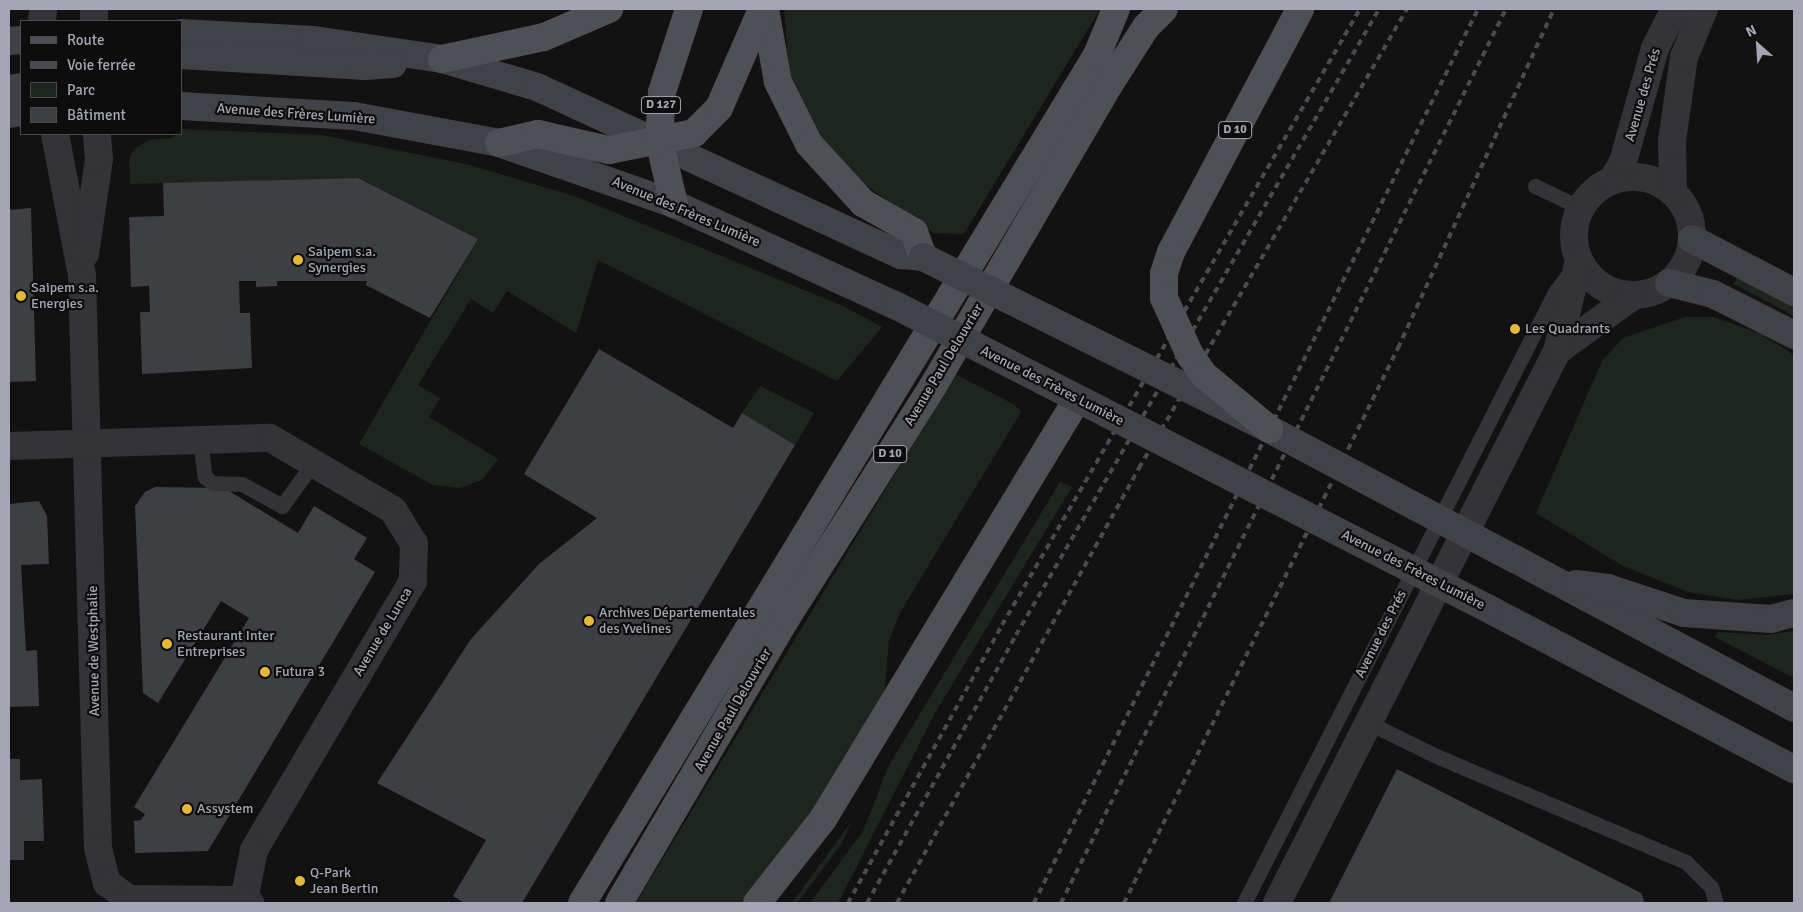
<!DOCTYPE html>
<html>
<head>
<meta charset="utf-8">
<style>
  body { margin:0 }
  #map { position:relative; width:1803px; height:912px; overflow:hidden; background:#121213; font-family:Signika,sans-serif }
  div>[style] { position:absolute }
  .green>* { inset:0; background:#1e251f }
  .building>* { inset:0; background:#3e3f43 }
  .service>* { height:15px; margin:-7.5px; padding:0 7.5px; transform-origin:7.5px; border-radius:7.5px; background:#333338 }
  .minor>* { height:28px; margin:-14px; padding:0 14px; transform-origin:14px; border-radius:14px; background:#333338 }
  .minor>.ring { margin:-14px; padding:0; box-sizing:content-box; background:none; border:28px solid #333338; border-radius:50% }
  .secondary>* { height:28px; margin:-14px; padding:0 14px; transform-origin:14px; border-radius:14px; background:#414247 }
  .primary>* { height:28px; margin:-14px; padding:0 14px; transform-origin:14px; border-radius:14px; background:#4f5056 }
  .rail>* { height:4px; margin-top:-2px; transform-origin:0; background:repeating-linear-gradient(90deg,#4a4b51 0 6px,transparent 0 11px) }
  .secondary-bridge>* { height:28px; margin:-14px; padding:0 14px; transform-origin:14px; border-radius:14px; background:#414247 }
  .primary-bridge>* { height:28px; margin:-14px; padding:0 14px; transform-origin:14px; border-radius:14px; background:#4f5056 }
  .dots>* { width:14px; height:14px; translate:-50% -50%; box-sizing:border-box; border:2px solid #0d0d0e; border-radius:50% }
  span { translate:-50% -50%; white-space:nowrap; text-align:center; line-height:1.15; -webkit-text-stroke:4.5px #0d0d0e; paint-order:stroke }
  .shield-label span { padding:1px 4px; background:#0d0d0e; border:1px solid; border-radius:4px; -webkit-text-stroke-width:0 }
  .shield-label { font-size:12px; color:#a4a7b3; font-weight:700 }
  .street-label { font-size:14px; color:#a4a7b3 }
  .poi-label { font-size:14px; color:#a4a7b3 }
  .left { translate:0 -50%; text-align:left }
  .frame { position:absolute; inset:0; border:10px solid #a4a7b3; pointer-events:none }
  .legend { position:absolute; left:20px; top:20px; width:162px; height:115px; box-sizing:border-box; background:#0d0d0e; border:1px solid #494b50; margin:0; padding:6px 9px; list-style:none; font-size:15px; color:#a4a7b3 }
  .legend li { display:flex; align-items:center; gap:10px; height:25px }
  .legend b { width:25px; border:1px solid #494b50 }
  .north { position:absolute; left:1733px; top:20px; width:50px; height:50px; -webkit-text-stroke:4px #0d0d0e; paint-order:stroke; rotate:334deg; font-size:14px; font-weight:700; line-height:20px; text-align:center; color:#a4a7b3 }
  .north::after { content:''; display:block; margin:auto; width:18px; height:22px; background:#a4a7b3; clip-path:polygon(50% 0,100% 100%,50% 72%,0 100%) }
</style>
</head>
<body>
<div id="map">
  <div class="green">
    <div style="clip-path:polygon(784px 9px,1100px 9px,964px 234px,933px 233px,850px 174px,814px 129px,789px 71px)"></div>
    <div style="clip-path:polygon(181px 129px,322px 135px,470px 165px,577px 197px,841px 305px,882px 327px,837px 381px,598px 260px,576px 333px,507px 291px,493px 313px,471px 299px,418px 385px,440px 398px,429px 417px,498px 459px,482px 480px,460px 488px,433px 485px,359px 444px,478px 239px,358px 178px,130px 184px,129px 160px,134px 149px,149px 140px,172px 138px)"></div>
    <div style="clip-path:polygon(1739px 273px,1794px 303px,1794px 316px,1734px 284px)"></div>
    <div style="clip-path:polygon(1685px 317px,1714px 317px,1761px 334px,1794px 355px,1794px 594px,1738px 600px,1688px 592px,1623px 566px,1536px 513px,1602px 361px,1623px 338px)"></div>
    <div style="clip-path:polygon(955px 374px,1015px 405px,1021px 412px,901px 611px,889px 640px,884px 699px,813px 811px,744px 903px,636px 903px)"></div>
    <div style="clip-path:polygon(760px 386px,814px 413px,795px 445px,742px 413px)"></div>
    <div style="clip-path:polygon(1060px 482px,1072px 487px,935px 713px,838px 903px,810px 903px,863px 831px,889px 765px)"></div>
    <div style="clip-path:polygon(1794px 631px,1794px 678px,1715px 637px,1718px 632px,1767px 635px)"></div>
    <div style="clip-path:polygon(851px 822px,842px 843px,797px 903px,792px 903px)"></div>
  </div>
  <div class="building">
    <div style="clip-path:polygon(358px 178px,478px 239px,430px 318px,366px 285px,367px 281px,277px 281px,277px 286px,256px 287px,256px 281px,239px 281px,240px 313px,250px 313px,252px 368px,142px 374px,140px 312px,150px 312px,149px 286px,131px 287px,129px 217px,164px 216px,163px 183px)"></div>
    <div style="clip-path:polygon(31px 208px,36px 381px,9px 382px,9px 210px)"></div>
    <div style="clip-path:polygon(599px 349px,733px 428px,742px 413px,795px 445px,522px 903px,464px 903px,453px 896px,486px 840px,377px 783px,471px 639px,539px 564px,597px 518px,524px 474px)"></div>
    <div style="clip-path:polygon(155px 487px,224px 488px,298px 533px,314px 506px,367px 538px,354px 559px,375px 572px,208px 851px,135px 853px,134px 821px,141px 820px,145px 814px,134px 807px,249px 618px,221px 601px,158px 703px,143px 693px,135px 506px,145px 492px)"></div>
    <div style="clip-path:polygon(39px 501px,47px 516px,49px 564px,21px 565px,26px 651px,37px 650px,39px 706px,9px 707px,9px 504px)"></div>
    <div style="clip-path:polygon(9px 759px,20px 759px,20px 780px,42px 779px,44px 841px,24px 841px,24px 860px,9px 860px)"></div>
    <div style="clip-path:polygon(1397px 769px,1641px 893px,1645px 903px,1329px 903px)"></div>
  </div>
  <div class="service">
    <div style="left:1535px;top:186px;width:51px;rotate:25.6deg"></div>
    <div style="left:200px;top:439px;width:38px;rotate:83deg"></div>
    <div style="left:205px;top:477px;width:10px;rotate:37deg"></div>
    <div style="left:213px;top:483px;width:29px;rotate:2deg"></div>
    <div style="left:242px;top:484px;width:46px;rotate:28.8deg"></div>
    <div style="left:282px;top:506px;width:53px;rotate:-54.2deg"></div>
    <div style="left:1369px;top:723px;width:72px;rotate:26.2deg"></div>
    <div style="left:1434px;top:755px;width:274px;rotate:23deg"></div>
    <div style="left:1686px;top:862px;width:35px;rotate:45deg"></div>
    <div style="left:1711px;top:887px;width:17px;rotate:73deg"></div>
    <div style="left:1244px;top:903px;width:686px;rotate:-63.02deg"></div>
    <div style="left:1555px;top:292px;width:25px;rotate:-53deg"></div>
  </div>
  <div class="minor">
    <div style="left:94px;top:9px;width:12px;rotate:90deg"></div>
    <div style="left:42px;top:21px;width:12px;rotate:-85deg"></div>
    <div style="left:55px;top:134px;width:145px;rotate:79.2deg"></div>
    <div style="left:82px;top:276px;width:572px;rotate:88.4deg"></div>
    <div style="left:98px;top:848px;width:36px;rotate:76deg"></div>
    <div style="left:107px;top:883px;width:27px;rotate:36deg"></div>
    <div style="left:129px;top:899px;width:115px;rotate:0.5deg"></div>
    <div style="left:244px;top:900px;width:3px;rotate:108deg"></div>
    <div class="ring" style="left:1574px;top:177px;width:90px;height:90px"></div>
    <div style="left:1612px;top:181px;width:22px;rotate:-60deg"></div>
    <div style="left:1623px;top:162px;width:118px;rotate:-74.3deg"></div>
    <div style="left:1655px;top:48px;width:44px;rotate:-62.9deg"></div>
    <div style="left:1673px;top:192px;width:51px;rotate:-91.1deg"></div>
    <div style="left:1672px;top:141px;width:85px;rotate:-81.9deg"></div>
    <div style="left:1684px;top:57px;width:52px;rotate:-67.4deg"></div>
    <div style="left:85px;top:254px;width:96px;rotate:-81.6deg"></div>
    <div style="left:99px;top:159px;width:25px;rotate:-95deg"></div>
    <div style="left:1557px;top:351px;width:94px;rotate:-35.9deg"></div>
    <div style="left:9px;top:446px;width:261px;rotate:-1.8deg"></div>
    <div style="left:270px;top:438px;width:143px;rotate:30.3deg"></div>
    <div style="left:393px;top:510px;width:39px;rotate:58deg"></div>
    <div style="left:414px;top:543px;width:38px;rotate:92deg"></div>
    <div style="left:413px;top:581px;width:312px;rotate:120.6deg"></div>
    <div style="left:254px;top:850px;width:51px;rotate:101.3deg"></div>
    <div style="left:244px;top:900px;width:7px;rotate:27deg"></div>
    <div style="left:1277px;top:903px;width:619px;rotate:-63.1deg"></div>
    <div style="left:1557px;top:351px;width:93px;rotate:-76.3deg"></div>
  </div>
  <div class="secondary">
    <div style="left:181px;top:33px;width:133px;rotate:3deg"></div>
    <div style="left:314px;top:40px;width:129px;rotate:8.4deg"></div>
    <div style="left:442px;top:59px;width:99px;rotate:16.4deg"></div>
    <div style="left:537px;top:87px;width:401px;rotate:24.8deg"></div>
    <div style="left:901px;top:255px;width:22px;rotate:5deg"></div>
    <div style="left:9px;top:41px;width:12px;rotate:-5deg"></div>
    <div style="left:181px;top:55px;width:184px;rotate:3.4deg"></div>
    <div style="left:365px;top:66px;width:28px;rotate:-4deg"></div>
    <div style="left:9px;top:89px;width:12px;rotate:-9deg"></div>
    <div style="left:181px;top:106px;width:173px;rotate:3.3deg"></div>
    <div style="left:354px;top:116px;width:147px;rotate:10.5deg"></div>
    <div style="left:499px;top:143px;width:185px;rotate:19.2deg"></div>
    <div style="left:674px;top:204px;width:243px;rotate:24.6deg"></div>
    <div style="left:9px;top:114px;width:12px;rotate:-9deg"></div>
    <div style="left:1692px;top:239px;width:115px;rotate:27.5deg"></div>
    <div style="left:1669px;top:283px;width:45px;rotate:14deg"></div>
    <div style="left:1713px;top:294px;width:91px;rotate:26.8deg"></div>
    <div style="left:1515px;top:559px;width:316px;rotate:28.1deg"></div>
    <div style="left:1576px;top:584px;width:32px;rotate:7deg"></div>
    <div style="left:1608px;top:588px;width:80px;rotate:18.2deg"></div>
    <div style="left:1684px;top:613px;width:87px;rotate:3.9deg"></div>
    <div style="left:1771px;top:619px;width:24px;rotate:-15deg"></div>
    <div style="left:1487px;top:608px;width:347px;rotate:27.7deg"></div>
  </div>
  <div class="primary">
    <div style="left:765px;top:9px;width:74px;rotate:79.9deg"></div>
    <div style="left:778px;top:82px;width:69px;rotate:63.4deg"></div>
    <div style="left:809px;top:144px;width:80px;rotate:47.5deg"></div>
    <div style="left:863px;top:203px;width:59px;rotate:29.6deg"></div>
    <div style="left:914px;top:232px;width:27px;rotate:70deg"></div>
    <div style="left:442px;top:59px;width:104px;rotate:-12.2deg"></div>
    <div style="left:544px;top:37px;width:71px;rotate:-23.3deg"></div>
    <div style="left:499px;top:143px;width:40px;rotate:-13deg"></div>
    <div style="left:538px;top:134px;width:73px;rotate:12.7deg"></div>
    <div style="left:609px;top:150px;width:87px;rotate:-11.3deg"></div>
    <div style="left:694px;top:133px;width:35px;rotate:-45deg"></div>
    <div style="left:719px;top:108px;width:108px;rotate:-66.5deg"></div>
    <div style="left:674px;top:204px;width:66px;rotate:-103.2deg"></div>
    <div style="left:659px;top:140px;width:48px;rotate:-86.4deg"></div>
    <div style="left:662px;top:92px;width:87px;rotate:-72deg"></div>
    <div style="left:1171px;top:252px;width:275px;rotate:-62deg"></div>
    <div style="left:582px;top:903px;width:992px;rotate:-58.73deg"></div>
    <div style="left:1097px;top:55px;width:50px;rotate:-67.6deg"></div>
    <div style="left:619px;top:903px;width:332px;rotate:-59.6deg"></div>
    <div style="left:787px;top:617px;width:273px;rotate:-57.7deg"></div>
    <div style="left:933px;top:386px;width:349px;rotate:-59.7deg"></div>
    <div style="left:1109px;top:85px;width:69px;rotate:-57.5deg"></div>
    <div style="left:1146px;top:27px;width:25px;rotate:-45deg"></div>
    <div style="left:757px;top:903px;width:107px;rotate:-51.8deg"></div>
    <div style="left:823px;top:819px;width:491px;rotate:-58.8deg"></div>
  </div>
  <div class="rail">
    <div style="left:848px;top:903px;width:318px;rotate:-61deg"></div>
    <div style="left:1002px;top:625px;width:712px;rotate:-59.84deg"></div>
    <div style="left:867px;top:903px;width:307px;rotate:-60.9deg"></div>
    <div style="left:1016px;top:635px;width:724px;rotate:-59.89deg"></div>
    <div style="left:897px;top:903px;width:498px;rotate:-60.9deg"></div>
    <div style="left:1139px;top:468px;width:532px;rotate:-59.72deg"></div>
    <div style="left:1034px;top:903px;width:998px;rotate:-63.59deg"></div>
    <div style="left:1061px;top:903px;width:999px;rotate:-63.54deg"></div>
    <div style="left:1124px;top:903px;width:619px;rotate:-63.72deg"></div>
    <div style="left:1398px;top:348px;width:373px;rotate:-65.3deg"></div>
  </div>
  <div class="secondary-bridge">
    <div style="left:923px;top:257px;width:386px;rotate:26.4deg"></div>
    <div style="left:1269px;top:429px;width:278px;rotate:27.9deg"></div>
    <div style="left:895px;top:305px;width:665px;rotate:27.1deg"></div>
  </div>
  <div class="primary-bridge">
    <div style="left:1171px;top:252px;width:23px;rotate:108deg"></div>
    <div style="left:1164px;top:274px;width:24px;rotate:90deg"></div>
    <div style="left:1164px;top:298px;width:63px;rotate:65.5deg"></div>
    <div style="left:1190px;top:355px;width:24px;rotate:55deg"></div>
    <div style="left:1204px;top:375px;width:85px;rotate:39.7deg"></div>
  </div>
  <div class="dots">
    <div style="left:298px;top:260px;background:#e6b837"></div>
    <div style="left:21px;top:296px;background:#e6b837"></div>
    <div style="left:1515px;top:329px;background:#e6b837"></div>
    <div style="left:589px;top:621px;background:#e6b837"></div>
    <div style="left:167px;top:644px;background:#e6b837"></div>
    <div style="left:265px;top:672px;background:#e6b837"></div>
    <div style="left:187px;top:809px;background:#e6b837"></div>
    <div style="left:300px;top:881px;background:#e6b837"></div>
  </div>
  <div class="shield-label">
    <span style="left:661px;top:105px">D 127</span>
    <span style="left:1235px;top:130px">D 10</span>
    <span style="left:890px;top:454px">D 10</span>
  </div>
  <div class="street-label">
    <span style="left:1643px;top:95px;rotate:-74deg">Avenue des Prés</span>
    <span style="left:296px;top:114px;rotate:4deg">Avenue des Frères Lumière</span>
    <span style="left:686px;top:212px;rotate:23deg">Avenue des Frères Lumière</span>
    <span style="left:944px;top:365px;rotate:-59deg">Avenue Paul Delouvrier</span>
    <span style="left:1052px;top:386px;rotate:27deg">Avenue des Frères Lumière</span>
    <span style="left:1413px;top:570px;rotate:27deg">Avenue des Frères Lumière</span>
    <span style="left:383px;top:632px;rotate:-59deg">Avenue de Lunca</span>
    <span style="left:1381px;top:634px;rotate:-63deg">Avenue des Prés</span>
    <span style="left:94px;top:651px;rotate:-91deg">Avenue de Westphalie</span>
    <span style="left:733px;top:710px;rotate:-60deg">Avenue Paul Delouvrier</span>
  </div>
  <div class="poi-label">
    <span class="left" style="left:308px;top:260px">Saipem s.a.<br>Synergies</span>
    <span class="left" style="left:31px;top:296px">Saipem s.a.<br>Energies</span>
    <span class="left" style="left:1525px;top:329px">Les Quadrants</span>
    <span class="left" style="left:599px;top:621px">Archives Départementales<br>des Yvelines</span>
    <span class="left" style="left:177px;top:644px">Restaurant Inter<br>Entreprises</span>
    <span class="left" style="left:275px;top:672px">Futura 3</span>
    <span class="left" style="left:197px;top:809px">Assystem</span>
    <span class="left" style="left:310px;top:881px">Q-Park<br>Jean Bertin</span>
  </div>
  <div class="frame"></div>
  <ul class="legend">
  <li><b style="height:6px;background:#4f5056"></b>Route</li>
  <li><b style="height:6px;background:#4a4b51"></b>Voie ferrée</li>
  <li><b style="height:14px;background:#1e251f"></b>Parc</li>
  <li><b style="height:14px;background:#3e3f43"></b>Bâtiment</li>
  </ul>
  <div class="north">N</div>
</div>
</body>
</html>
